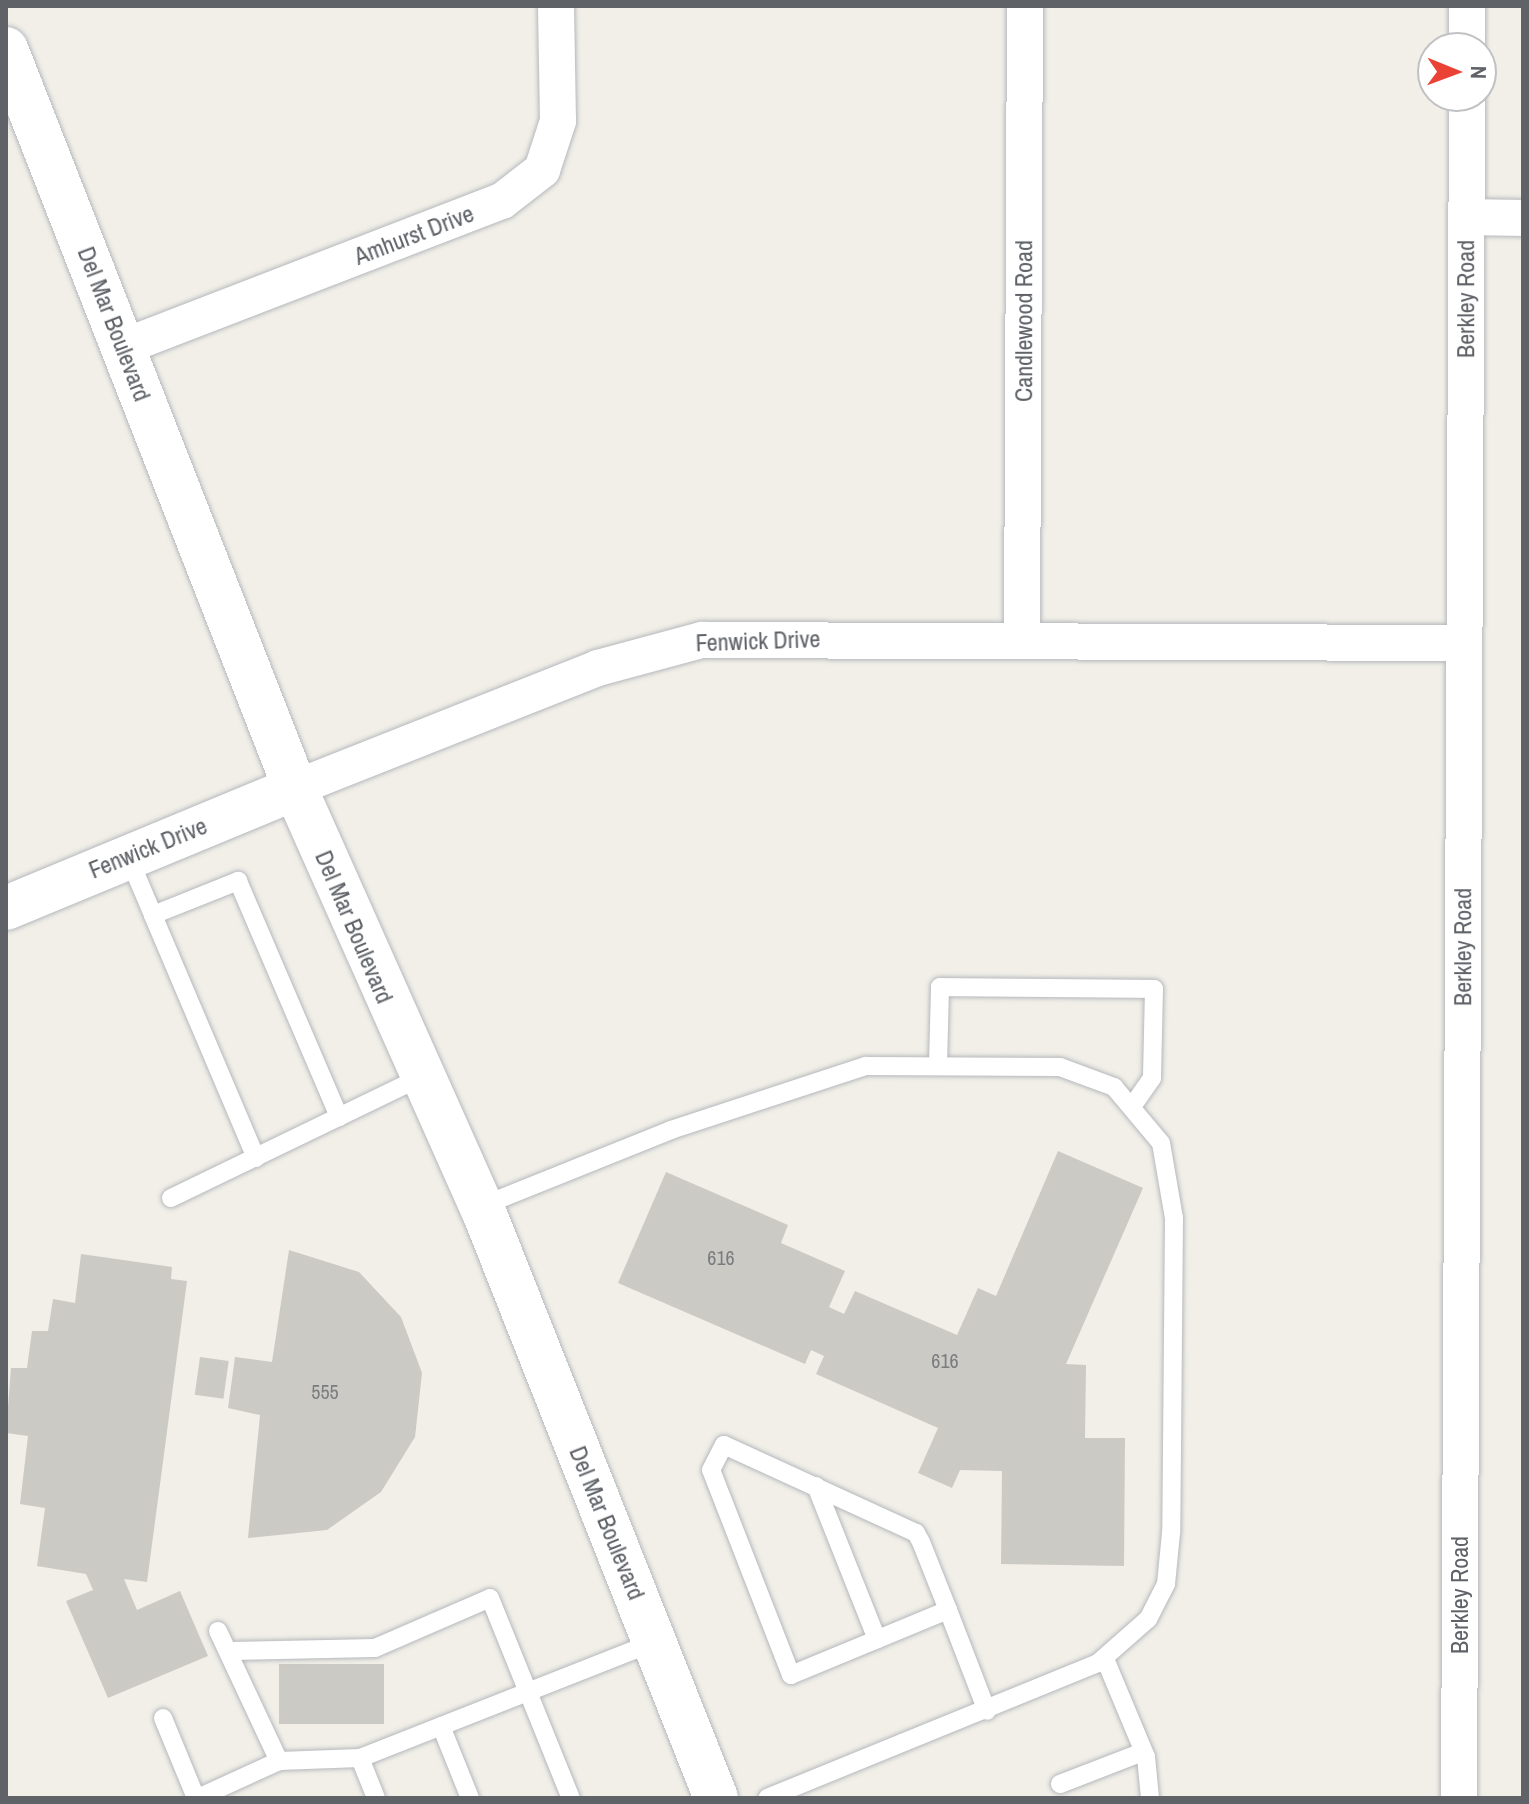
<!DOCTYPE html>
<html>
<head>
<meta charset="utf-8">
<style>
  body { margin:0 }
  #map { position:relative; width:1529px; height:1804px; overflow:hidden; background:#f1efe8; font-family:"Archivo Narrow",sans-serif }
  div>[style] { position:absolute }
  .building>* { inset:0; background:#cccac5; transform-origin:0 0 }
  .roads { filter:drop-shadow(0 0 2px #b5b8bc) drop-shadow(0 0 2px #b5b8bc) }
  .lane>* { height:18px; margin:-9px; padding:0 9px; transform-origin:9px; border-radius:9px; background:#fff }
  .street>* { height:36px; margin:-18px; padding:0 18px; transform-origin:18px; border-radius:18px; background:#fff }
  .secondary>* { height:44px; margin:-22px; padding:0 22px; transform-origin:22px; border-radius:22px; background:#fff }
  span { translate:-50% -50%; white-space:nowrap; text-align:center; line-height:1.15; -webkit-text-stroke:8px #fff; paint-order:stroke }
  .number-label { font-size:20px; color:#7a7d7f }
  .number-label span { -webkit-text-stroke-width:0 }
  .street-label { font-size:24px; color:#5f6368 }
  .frame { position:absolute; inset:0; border:8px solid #5f6368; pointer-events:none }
  .north { position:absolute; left:1417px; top:32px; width:80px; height:80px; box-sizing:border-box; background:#fff; border:2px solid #bfc1c3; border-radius:50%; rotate:91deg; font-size:22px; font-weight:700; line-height:32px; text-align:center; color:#5f6368 }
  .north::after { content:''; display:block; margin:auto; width:28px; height:36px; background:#ea4335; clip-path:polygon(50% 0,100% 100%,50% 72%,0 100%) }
</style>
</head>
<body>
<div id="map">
  <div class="building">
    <div style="clip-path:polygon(1058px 1151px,1143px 1188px,1066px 1364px,1086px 1365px,1085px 1438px,1125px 1438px,1124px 1566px,1001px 1564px,1002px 1471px,960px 1470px,952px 1488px,918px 1473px,938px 1428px,816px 1374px,824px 1356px,811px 1350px,805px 1364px,618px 1283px,666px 1172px,788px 1225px,781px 1243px,845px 1271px,829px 1307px,844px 1314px,855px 1291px,957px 1335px,978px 1288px,996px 1296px)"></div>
    <div style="clip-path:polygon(289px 1250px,359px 1272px,401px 1317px,422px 1373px,415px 1437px,381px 1492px,327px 1530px,248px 1538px,260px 1415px,228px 1408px,235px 1357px,272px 1362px)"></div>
    <div style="clip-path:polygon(81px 1254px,172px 1267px,171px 1279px,187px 1281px,147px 1582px,124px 1579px,137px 1610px,180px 1591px,208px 1656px,108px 1698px,66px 1601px,93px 1590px,86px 1574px,37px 1566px,45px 1508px,20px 1504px,28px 1436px,6px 1433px,11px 1368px,27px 1368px,32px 1331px,48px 1331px,53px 1299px,75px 1303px)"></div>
    <div style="left:200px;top:1357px;width:29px;height:38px;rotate:8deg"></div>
    <div style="left:279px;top:1664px;width:105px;height:60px"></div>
  </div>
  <div class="roads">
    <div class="lane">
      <div style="left:128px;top:856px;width:64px;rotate:67deg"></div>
      <div style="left:938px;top:1065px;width:78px;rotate:-88.5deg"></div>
      <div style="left:940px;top:987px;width:214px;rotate:0.5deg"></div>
      <div style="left:1154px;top:989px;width:89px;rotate:91.3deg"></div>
      <div style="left:1152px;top:1078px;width:32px;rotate:125deg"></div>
      <div style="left:256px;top:1158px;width:264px;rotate:-113deg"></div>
      <div style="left:153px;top:915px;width:92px;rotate:-21.8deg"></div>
      <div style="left:238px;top:881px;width:257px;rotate:66.8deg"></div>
      <div style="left:171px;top:1198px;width:276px;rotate:-25.8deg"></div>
      <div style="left:482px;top:1206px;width:204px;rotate:-21.9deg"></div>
      <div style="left:671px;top:1130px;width:205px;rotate:-18.2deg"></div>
      <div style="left:866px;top:1066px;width:194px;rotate:0.3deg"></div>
      <div style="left:1060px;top:1067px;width:58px;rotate:20.3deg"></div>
      <div style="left:1114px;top:1087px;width:73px;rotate:50deg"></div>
      <div style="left:1161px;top:1143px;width:76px;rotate:80.2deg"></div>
      <div style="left:1174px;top:1218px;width:315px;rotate:90.5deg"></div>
      <div style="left:1171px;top:1533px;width:51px;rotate:95.6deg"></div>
      <div style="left:1166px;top:1584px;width:39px;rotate:117deg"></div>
      <div style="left:1148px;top:1619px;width:67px;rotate:138.7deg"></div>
      <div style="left:1098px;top:1663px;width:357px;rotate:157.8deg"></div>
      <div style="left:816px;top:1486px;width:165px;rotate:68.3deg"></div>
      <div style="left:948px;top:1610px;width:170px;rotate:157.5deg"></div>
      <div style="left:791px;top:1675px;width:220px;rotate:-111.3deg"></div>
      <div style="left:711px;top:1470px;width:28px;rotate:-63deg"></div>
      <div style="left:724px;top:1445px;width:211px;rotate:24.6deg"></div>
      <div style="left:916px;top:1533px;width:10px;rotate:61deg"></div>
      <div style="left:921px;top:1542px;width:73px;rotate:68.3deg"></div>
      <div style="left:948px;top:1610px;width:108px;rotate:68.9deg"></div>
      <div style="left:218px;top:1631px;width:144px;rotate:64.9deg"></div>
      <div style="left:231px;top:1651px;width:144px;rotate:-1.2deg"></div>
      <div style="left:375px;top:1648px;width:125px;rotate:-23.5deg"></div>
      <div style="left:490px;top:1598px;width:216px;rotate:68deg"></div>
      <div style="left:1105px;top:1659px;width:106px;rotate:67.3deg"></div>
      <div style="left:1146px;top:1757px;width:41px;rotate:84.4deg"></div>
      <div style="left:163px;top:1718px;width:87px;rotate:67.6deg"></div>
      <div style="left:441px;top:1726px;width:78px;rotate:68.1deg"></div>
      <div style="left:1060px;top:1784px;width:89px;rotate:-21.1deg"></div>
      <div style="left:198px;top:1798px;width:89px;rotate:-24.6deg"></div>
      <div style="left:279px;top:1761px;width:81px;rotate:-2.1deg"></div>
      <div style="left:376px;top:1798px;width:43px;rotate:-111.8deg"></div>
      <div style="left:360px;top:1758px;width:316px;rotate:-21.5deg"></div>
    </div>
    <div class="street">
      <div style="left:1467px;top:48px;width:42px;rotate:-90deg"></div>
      <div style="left:1467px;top:217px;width:56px;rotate:1deg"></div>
      <div style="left:123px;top:347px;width:406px;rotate:-21.1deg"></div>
      <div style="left:502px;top:201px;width:51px;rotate:-37.8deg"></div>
      <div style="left:542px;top:170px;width:52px;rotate:-71.9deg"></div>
      <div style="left:558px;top:121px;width:115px;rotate:-91deg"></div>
      <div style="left:1022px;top:637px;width:631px;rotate:-89.73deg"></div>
      <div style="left:295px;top:788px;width:326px;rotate:-21.6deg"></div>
      <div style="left:598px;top:668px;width:108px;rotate:-15.1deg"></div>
      <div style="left:702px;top:640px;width:762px;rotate:0.23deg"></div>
      <div style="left:1459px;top:1798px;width:1702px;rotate:-89.73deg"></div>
    </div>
    <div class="secondary">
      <div style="left:6px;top:49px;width:793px;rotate:68.64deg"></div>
      <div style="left:295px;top:788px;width:464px;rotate:66deg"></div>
      <div style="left:484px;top:1212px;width:630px;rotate:68.4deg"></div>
      <div style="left:6px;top:908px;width:313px;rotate:-22.5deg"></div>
    </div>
  </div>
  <div class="number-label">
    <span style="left:721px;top:1257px">616</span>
    <span style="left:945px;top:1360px">616</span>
    <span style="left:325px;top:1391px">555</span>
  </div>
  <div class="street-label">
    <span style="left:414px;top:235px;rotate:-21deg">Amhurst Drive</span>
    <span style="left:1466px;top:299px;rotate:-90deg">Berkley Road</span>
    <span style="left:1024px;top:321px;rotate:-90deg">Candlewood Road</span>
    <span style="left:114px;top:324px;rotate:69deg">Del Mar Boulevard</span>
    <span style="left:758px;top:641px;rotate:-2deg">Fenwick Drive</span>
    <span style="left:148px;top:848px;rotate:-22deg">Fenwick Drive</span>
    <span style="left:354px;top:927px;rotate:67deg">Del Mar Boulevard</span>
    <span style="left:1463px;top:947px;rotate:-90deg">Berkley Road</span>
    <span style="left:607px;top:1523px;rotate:68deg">Del Mar Boulevard</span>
    <span style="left:1460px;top:1595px;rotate:-90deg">Berkley Road</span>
  </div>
  <div class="frame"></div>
  <div class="north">N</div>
</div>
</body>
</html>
